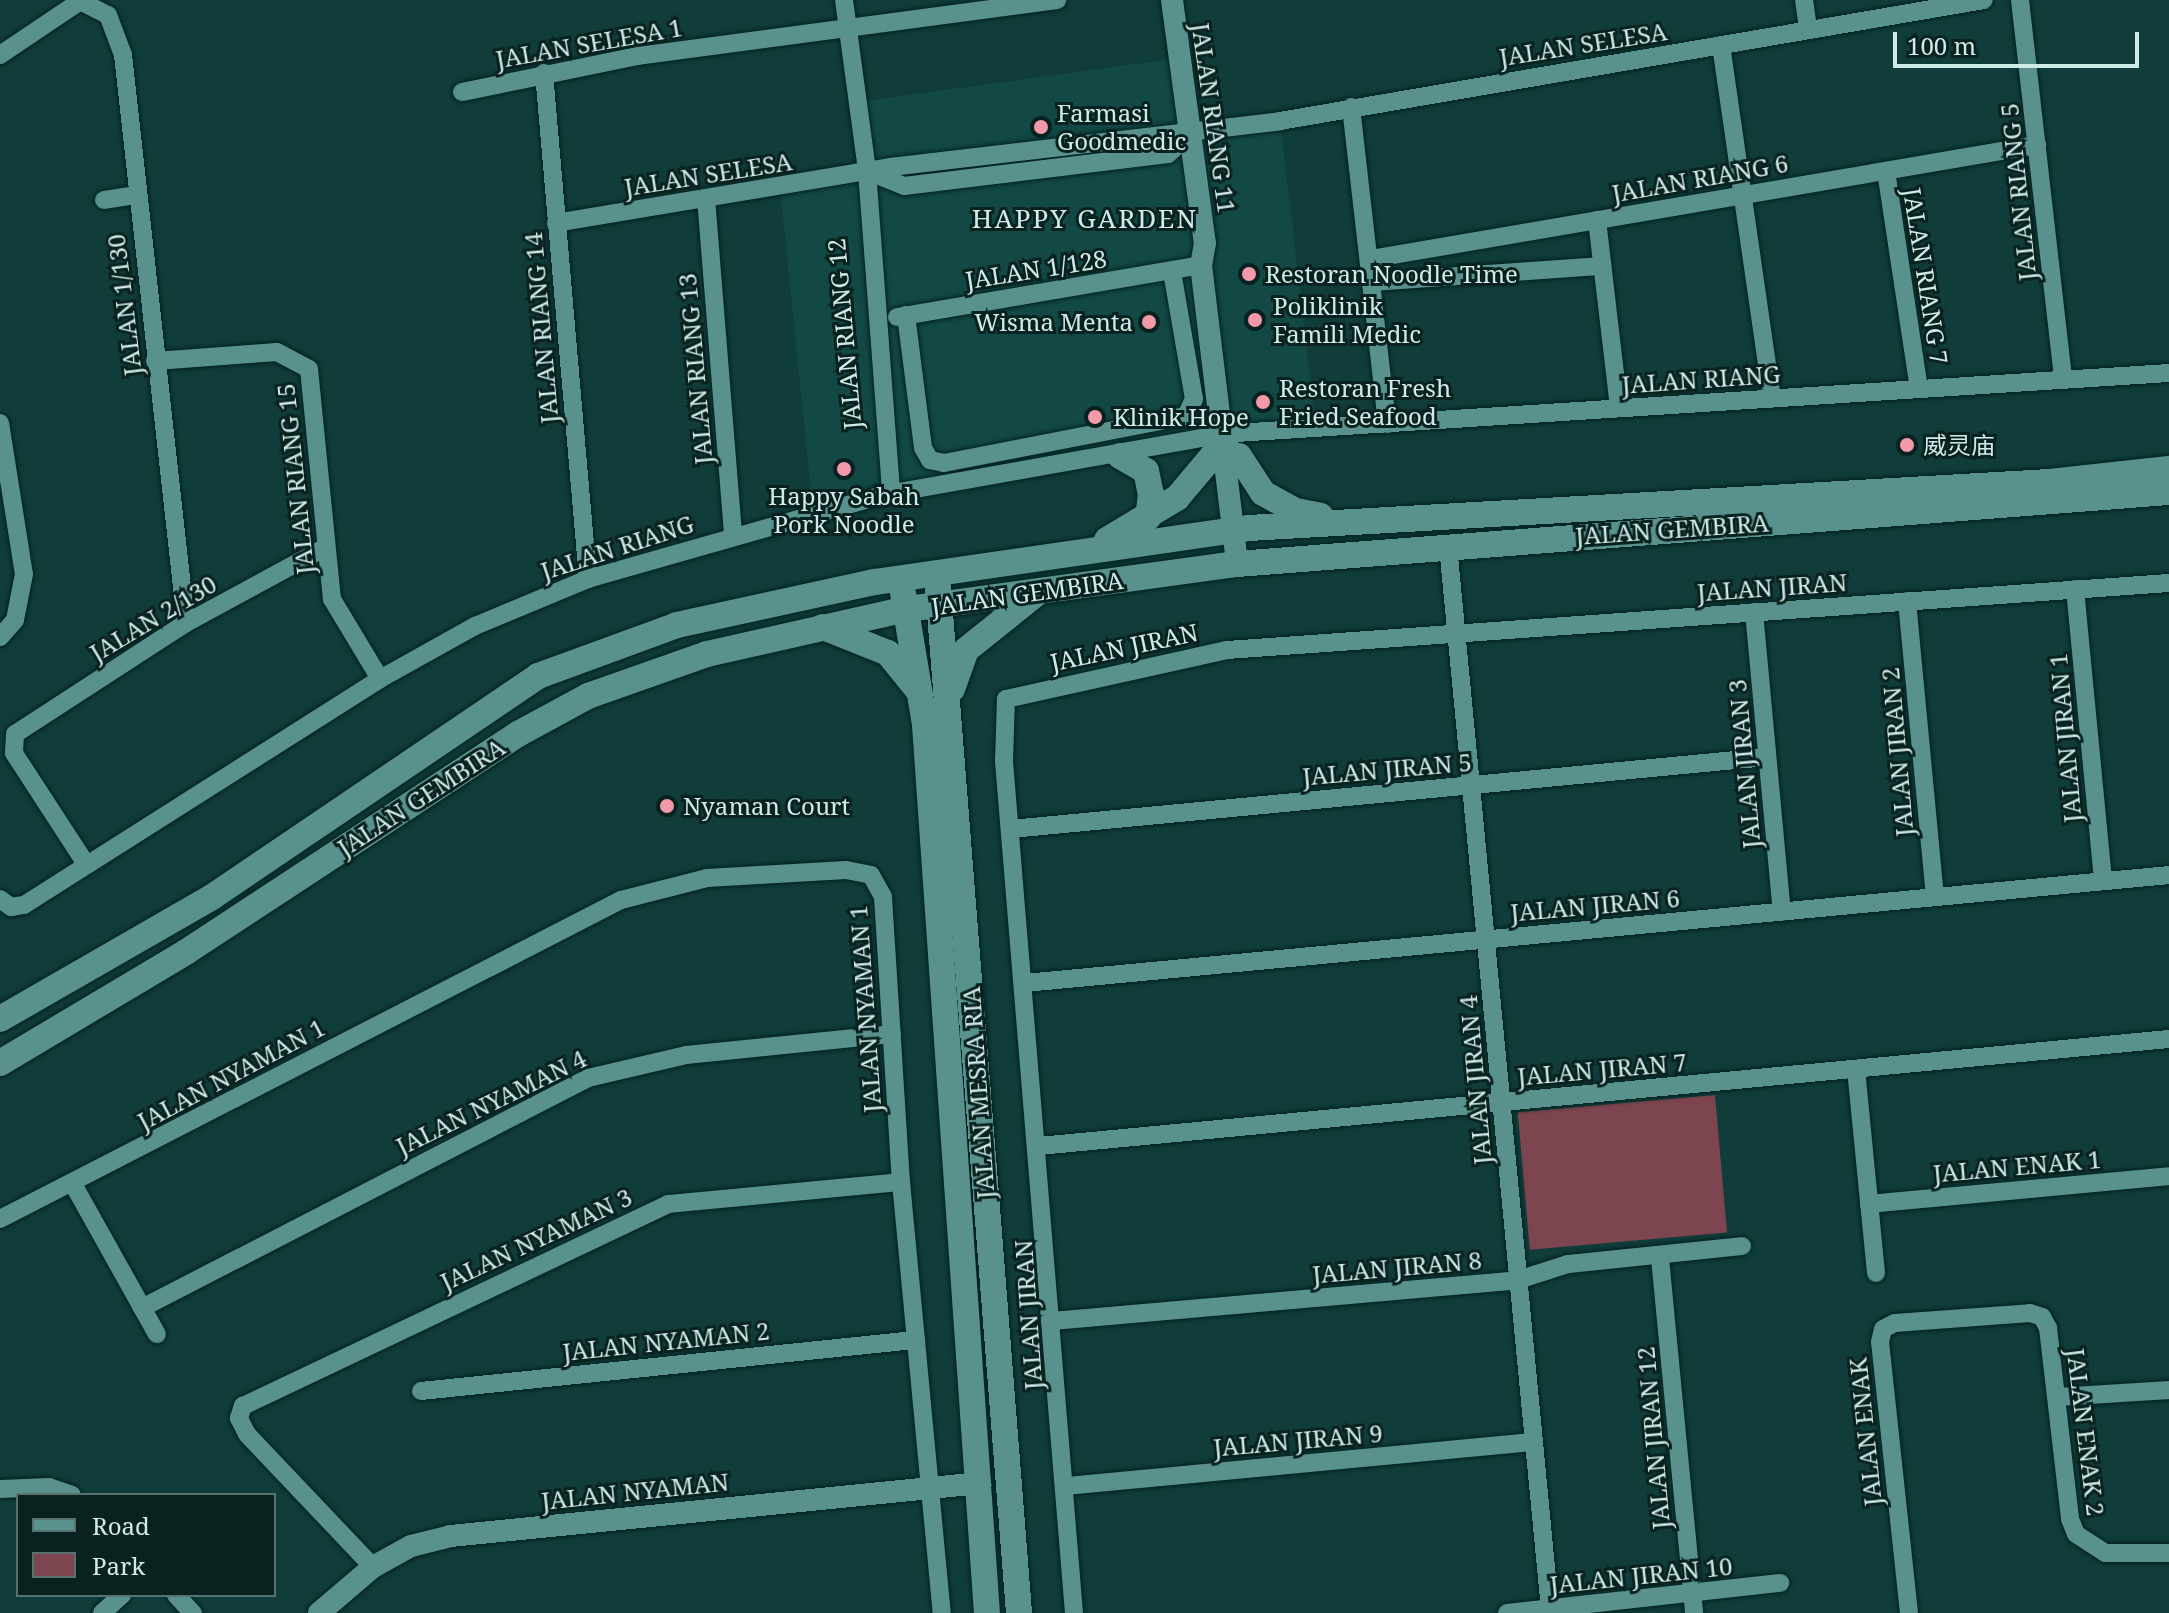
<!DOCTYPE html>
<html>
<head>
<meta charset="utf-8">
<style>
  body { margin:0 }
  #map { position:relative; width:2169px; height:1613px; overflow:hidden; background:#103d3a; font-family:"Noto Serif","Noto Sans SC",serif }
  div>[style] { position:absolute }
  .built>* { inset:0; background:#124945 }
  .green>* { inset:0; background:#7d4550; transform-origin:0 0 }
  .roads { filter:drop-shadow(0 0 2px #032220) drop-shadow(0 0 2px #032220) }
  .minor>* { height:18px; margin:-9px; padding:0 9px; transform-origin:9px; border-radius:9px; background:#59928d }
  .tertiary>* { height:22px; margin:-11px; padding:0 11px; transform-origin:11px; border-radius:11px; background:#59928d }
  .secondary>* { height:26px; margin:-13px; padding:0 13px; transform-origin:13px; border-radius:13px; background:#59928d }
  .dots>* { width:22px; height:22px; translate:-50% -50%; box-sizing:border-box; border:4px solid #09211f; border-radius:50% }
  span { translate:-50% -50%; white-space:nowrap; text-align:center; line-height:1.15; -webkit-text-stroke:6px #09211f; paint-order:stroke }
  .street-label { font-size:24px; color:#cfebe8 }
  .poi-label { font-size:24px; color:#cfebe8 }
  .left { translate:0 -50%; text-align:left }
  .right { translate:-100% -50%; text-align:right }
  .neighbourhood-label { font-size:26px; color:#cfebe8; letter-spacing:2px }
  .legend { position:absolute; left:16px; top:1493px; width:260px; height:104px; box-sizing:border-box; background:#09211f; border:2px solid #58726f; margin:0; padding:10px 14px; list-style:none; font-size:24px; color:#cfebe8 }
  .legend li { display:flex; align-items:center; gap:16px; height:40px }
  .legend b { width:40px; border:2px solid #58726f }
  .scale { position:absolute; left:1893px; top:32px; width:246px; height:36px; box-sizing:border-box; border:4px solid #cfebe8; border-top:0; padding-left:10px; font-size:24px; line-height:28px; white-space:nowrap; color:#cfebe8; -webkit-text-stroke:6px #09211f; paint-order:stroke }
</style>
</head>
<body>
<div id="map">
  <div class="built">
    <div style="clip-path:polygon(1180px 58px,1190px 134px,1280px 121px,1316px 428px,813px 513px,780px 186px,867px 171px,857px 102px)"></div>
  </div>
  <div class="green">
    <div style="left:1715px;top:1095px;width:138px;height:198px;rotate:85deg"></div>
  </div>
  <div class="roads">
    <div class="minor">
      <div style="left:844px;top:0;width:173px;rotate:82.3deg"></div>
      <div style="left:867px;top:171px;width:323px;rotate:85.7deg"></div>
      <div style="left:1804px;top:0;width:30px;rotate:82deg"></div>
      <div style="left:2020px;top:0;width:381px;rotate:83.5deg"></div>
      <div style="left:80px;top:1px;width:31px;rotate:27deg"></div>
      <div style="left:108px;top:15px;width:43px;rotate:69.4deg"></div>
      <div style="left:123px;top:55px;width:571px;rotate:83.67deg"></div>
      <div style="left:1721px;top:45px;width:357px;rotate:81.8deg"></div>
      <div style="left:0;top:55px;width:99px;rotate:-33.9deg"></div>
      <div style="left:544px;top:73px;width:508px;rotate:85.03deg"></div>
      <div style="left:462px;top:92px;width:180px;rotate:-11.6deg"></div>
      <div style="left:638px;top:56px;width:423px;rotate:-7.6deg"></div>
      <div style="left:1351px;top:107px;width:319px;rotate:83.5deg"></div>
      <div style="left:867px;top:171px;width:40px;rotate:22deg"></div>
      <div style="left:904px;top:186px;width:266px;rotate:-6.9deg"></div>
      <div style="left:1168px;top:154px;width:30px;rotate:-42deg"></div>
      <div style="left:1886px;top:171px;width:220px;rotate:81.4deg"></div>
      <div style="left:706px;top:198px;width:338px;rotate:85.4deg"></div>
      <div style="left:104px;top:200px;width:32px;rotate:-9deg"></div>
      <div style="left:1597px;top:220px;width:189px;rotate:83.3deg"></div>
      <div style="left:556px;top:223px;width:340px;rotate:-9.5deg"></div>
      <div style="left:891px;top:167px;width:392px;rotate:-6.7deg"></div>
      <div style="left:1280px;top:121px;width:714px;rotate:-9.75deg"></div>
      <div style="left:1370px;top:259px;width:677px;rotate:-9.7deg"></div>
      <div style="left:1372px;top:282px;width:231px;rotate:-4deg"></div>
      <div style="left:906px;top:315px;width:134px;rotate:82.7deg"></div>
      <div style="left:923px;top:448px;width:14px;rotate:60deg"></div>
      <div style="left:930px;top:460px;width:14px;rotate:12deg"></div>
      <div style="left:944px;top:463px;width:247px;rotate:-11deg"></div>
      <div style="left:1186px;top:416px;width:19px;rotate:-65deg"></div>
      <div style="left:1194px;top:399px;width:130px;rotate:-99.8deg"></div>
      <div style="left:897px;top:317px;width:308px;rotate:-9.7deg"></div>
      <div style="left:155px;top:361px;width:122px;rotate:-4.2deg"></div>
      <div style="left:277px;top:352px;width:36px;rotate:28deg"></div>
      <div style="left:309px;top:369px;width:231px;rotate:84.3deg"></div>
      <div style="left:332px;top:599px;width:93px;rotate:59deg"></div>
      <div style="left:0;top:423px;width:153px;rotate:81deg"></div>
      <div style="left:24px;top:574px;width:47px;rotate:101.1deg"></div>
      <div style="left:15px;top:620px;width:23px;rotate:131deg"></div>
      <div style="left:1236px;top:433px;width:935px;rotate:-3.68deg"></div>
      <div style="left:1448px;top:546px;width:1068px;rotate:84.52deg"></div>
      <div style="left:2075px;top:589px;width:293px;rotate:84.5deg"></div>
      <div style="left:1907px;top:601px;width:297px;rotate:84.6deg"></div>
      <div style="left:1754px;top:612px;width:301px;rotate:84.7deg"></div>
      <div style="left:1011px;top:829px;width:759px;rotate:-5.44deg"></div>
      <div style="left:86px;top:864px;width:132px;rotate:-123deg"></div>
      <div style="left:14px;top:753px;width:19px;rotate:-87deg"></div>
      <div style="left:15px;top:734px;width:204px;rotate:-33deg"></div>
      <div style="left:186px;top:623px;width:159px;rotate:-28.5deg"></div>
      <div style="left:0;top:899px;width:14px;rotate:36deg"></div>
      <div style="left:11px;top:907px;width:13px;rotate:-9deg"></div>
      <div style="left:24px;top:905px;width:422px;rotate:-32.4deg"></div>
      <div style="left:380px;top:679px;width:109px;rotate:-29.2deg"></div>
      <div style="left:475px;top:626px;width:122px;rotate:-22.6deg"></div>
      <div style="left:588px;top:579px;width:306px;rotate:-15.9deg"></div>
      <div style="left:882px;top:495px;width:348px;rotate:-10.1deg"></div>
      <div style="left:1025px;top:983px;width:1149px;rotate:-5.39deg"></div>
      <div style="left:1856px;top:1069px;width:205px;rotate:84.4deg"></div>
      <div style="left:1039px;top:1146px;width:1135px;rotate:-5.41deg"></div>
      <div style="left:73px;top:1184px;width:172px;rotate:60.8deg"></div>
      <div style="left:1869px;top:1204px;width:301px;rotate:-5.3deg"></div>
      <div style="left:0;top:1219px;width:698px;rotate:-27.19deg"></div>
      <div style="left:621px;top:900px;width:89px;rotate:-14.3deg"></div>
      <div style="left:707px;top:878px;width:139px;rotate:-3.3deg"></div>
      <div style="left:846px;top:870px;width:25px;rotate:11deg"></div>
      <div style="left:871px;top:875px;width:25px;rotate:61deg"></div>
      <div style="left:883px;top:897px;width:286px;rotate:86.4deg"></div>
      <div style="left:901px;top:1182px;width:433px;rotate:84.6deg"></div>
      <div style="left:1660px;top:1258px;width:357px;rotate:84.5deg"></div>
      <div style="left:142px;top:1308px;width:502px;rotate:-27.28deg"></div>
      <div style="left:588px;top:1078px;width:101px;rotate:-13.2deg"></div>
      <div style="left:686px;top:1055px;width:207px;rotate:-5.8deg"></div>
      <div style="left:1052px;top:1321px;width:468px;rotate:-5deg"></div>
      <div style="left:1518px;top:1280px;width:52px;rotate:-17.7deg"></div>
      <div style="left:1568px;top:1264px;width:175px;rotate:-5.9deg"></div>
      <div style="left:421px;top:1391px;width:498px;rotate:-5.9deg"></div>
      <div style="left:2058px;top:1397px;width:111px;rotate:-3.6deg"></div>
      <div style="left:1066px;top:1486px;width:470px;rotate:-5.4deg"></div>
      <div style="left:0;top:1489px;width:49px;rotate:-2.3deg"></div>
      <div style="left:49px;top:1487px;width:24px;rotate:19deg"></div>
      <div style="left:373px;top:1567px;width:183px;rotate:-133.5deg"></div>
      <div style="left:247px;top:1434px;width:18px;rotate:-117deg"></div>
      <div style="left:239px;top:1418px;width:13px;rotate:-72deg"></div>
      <div style="left:243px;top:1406px;width:471px;rotate:-25.4deg"></div>
      <div style="left:668px;top:1204px;width:234px;rotate:-5.4deg"></div>
      <div style="left:176px;top:1595px;width:25px;rotate:47deg"></div>
      <div style="left:102px;top:1613px;width:27px;rotate:-42deg"></div>
      <div style="left:1074px;top:1613px;width:855px;rotate:-94.7deg"></div>
      <div style="left:1004px;top:761px;width:62px;rotate:-88.2deg"></div>
      <div style="left:1006px;top:699px;width:226px;rotate:-12.5deg"></div>
      <div style="left:1227px;top:650px;width:944px;rotate:-4.07deg"></div>
      <div style="left:1507px;top:1613px;width:275px;rotate:-6.3deg"></div>
      <div style="left:1909px;top:1613px;width:273px;rotate:-96.1deg"></div>
      <div style="left:1880px;top:1342px;width:13px;rotate:-77deg"></div>
      <div style="left:1883px;top:1329px;width:13px;rotate:-27deg"></div>
      <div style="left:1895px;top:1323px;width:135px;rotate:-4.2deg"></div>
      <div style="left:2030px;top:1313px;width:13px;rotate:18deg"></div>
      <div style="left:2042px;top:1317px;width:13px;rotate:61deg"></div>
      <div style="left:2048px;top:1328px;width:192px;rotate:83.4deg"></div>
      <div style="left:2070px;top:1519px;width:16px;rotate:68deg"></div>
      <div style="left:2076px;top:1534px;width:35px;rotate:33deg"></div>
      <div style="left:2105px;top:1553px;width:64px"></div>
    </div>
    <div class="tertiary">
      <div style="left:1172px;top:0;width:245px;rotate:82.3deg"></div>
      <div style="left:1205px;top:243px;width:22px;rotate:100deg"></div>
      <div style="left:1201px;top:265px;width:301px;rotate:83.1deg"></div>
      <div style="left:319px;top:1613px;width:71px;rotate:-40.4deg"></div>
      <div style="left:373px;top:1567px;width:43px;rotate:-28.9deg"></div>
      <div style="left:411px;top:1546px;width:41px;rotate:-14deg"></div>
      <div style="left:451px;top:1536px;width:532px;rotate:-5.72deg"></div>
    </div>
    <div class="secondary">
      <div style="left:1120px;top:456px;width:30px;rotate:30deg"></div>
      <div style="left:1146px;top:471px;width:24px;rotate:78deg"></div>
      <div style="left:1151px;top:494px;width:24px;rotate:97deg"></div>
      <div style="left:1239px;top:456px;width:44px;rotate:57deg"></div>
      <div style="left:1263px;top:493px;width:38px;rotate:29deg"></div>
      <div style="left:1296px;top:511px;width:25px;rotate:11deg"></div>
      <div style="left:1107px;top:540px;width:82px;rotate:-31deg"></div>
      <div style="left:1177px;top:498px;width:75px;rotate:-49.9deg"></div>
      <div style="left:938px;top:588px;width:1028px;rotate:85.48deg"></div>
      <div style="left:903px;top:593px;width:134px;rotate:80.5deg"></div>
      <div style="left:925px;top:725px;width:890px;rotate:86.01deg"></div>
      <div style="left:823px;top:627px;width:70px;rotate:21.8deg"></div>
      <div style="left:888px;top:653px;width:46px;rotate:51.1deg"></div>
      <div style="left:952px;top:689px;width:41px;rotate:-70.3deg"></div>
      <div style="left:966px;top:650px;width:91px;rotate:-38.8deg"></div>
      <div style="left:0;top:1019px;width:245px;rotate:-29.9deg"></div>
      <div style="left:212px;top:897px;width:394px;rotate:-34.1deg"></div>
      <div style="left:538px;top:676px;width:148px;rotate:-20.1deg"></div>
      <div style="left:677px;top:625px;width:203px;rotate:-12.3deg"></div>
      <div style="left:875px;top:582px;width:378px;rotate:-8.2deg"></div>
      <div style="left:1249px;top:528px;width:801px;rotate:-3.29deg"></div>
      <div style="left:2049px;top:482px;width:121px;rotate:-6.2deg"></div>
      <div style="left:0;top:1063px;width:217px;rotate:-30.8deg"></div>
      <div style="left:186px;top:952px;width:397px;rotate:-33.3deg"></div>
      <div style="left:518px;top:734px;width:80px;rotate:-28.5deg"></div>
      <div style="left:588px;top:696px;width:126px;rotate:-19.4deg"></div>
      <div style="left:707px;top:654px;width:205px;rotate:-12.7deg"></div>
      <div style="left:907px;top:609px;width:333px;rotate:-7.8deg"></div>
      <div style="left:1237px;top:564px;width:935px;rotate:-4.42deg"></div>
    </div>
  </div>
  <div class="dots">
    <div style="left:1041px;top:127px;background:#f39aaa"></div>
    <div style="left:1249px;top:274px;background:#f39aaa"></div>
    <div style="left:1255px;top:320px;background:#f39aaa"></div>
    <div style="left:1149px;top:322px;background:#f39aaa"></div>
    <div style="left:1263px;top:402px;background:#f39aaa"></div>
    <div style="left:1095px;top:417px;background:#f39aaa"></div>
    <div style="left:1907px;top:445px;background:#f39aaa"></div>
    <div style="left:844px;top:469px;background:#f39aaa"></div>
    <div style="left:667px;top:806px;background:#f39aaa"></div>
  </div>
  <div class="street-label">
    <span style="left:589px;top:43px;rotate:-10deg">JALAN SELESA 1</span>
    <span style="left:1583px;top:44px;rotate:-9deg">JALAN SELESA</span>
    <span style="left:1214px;top:118px;rotate:82deg">JALAN RIANG 11</span>
    <span style="left:708px;top:174px;rotate:-9deg">JALAN SELESA</span>
    <span style="left:1700px;top:178px;rotate:-10deg">JALAN RIANG 6</span>
    <span style="left:2018px;top:192px;rotate:-96deg">JALAN RIANG 5</span>
    <span style="left:1036px;top:269px;rotate:-9deg">JALAN 1/128</span>
    <span style="left:1926px;top:276px;rotate:81deg">JALAN RIANG 7</span>
    <span style="left:124px;top:305px;rotate:-97deg">JALAN 1/130</span>
    <span style="left:541px;top:328px;rotate:-95deg">JALAN RIANG 14</span>
    <span style="left:844px;top:334px;rotate:-95deg">JALAN RIANG 12</span>
    <span style="left:695px;top:369px;rotate:-95deg">JALAN RIANG 13</span>
    <span style="left:1701px;top:379px;rotate:-4deg">JALAN RIANG</span>
    <span style="left:295px;top:479px;rotate:-96deg">JALAN RIANG 15</span>
    <span style="left:1672px;top:529px;rotate:-4deg">JALAN GEMBIRA</span>
    <span style="left:617px;top:547px;rotate:-18deg">JALAN RIANG</span>
    <span style="left:1772px;top:587px;rotate:-4deg">JALAN JIRAN</span>
    <span style="left:1027px;top:593px;rotate:-8deg">JALAN GEMBIRA</span>
    <span style="left:153px;top:618px;rotate:-31deg">JALAN 2/130</span>
    <span style="left:1124px;top:647px;rotate:-12deg">JALAN JIRAN</span>
    <span style="left:2065px;top:738px;rotate:-95deg">JALAN JIRAN 1</span>
    <span style="left:1897px;top:752px;rotate:-95deg">JALAN JIRAN 2</span>
    <span style="left:1744px;top:764px;rotate:-95deg">JALAN JIRAN 3</span>
    <span style="left:1387px;top:769px;rotate:-5deg">JALAN JIRAN 5</span>
    <span style="left:421px;top:797px;rotate:-33deg">JALAN GEMBIRA</span>
    <span style="left:1595px;top:905px;rotate:-5deg">JALAN JIRAN 6</span>
    <span style="left:865px;top:1009px;rotate:-94deg">JALAN NYAMAN 1</span>
    <span style="left:1602px;top:1069px;rotate:-5deg">JALAN JIRAN 7</span>
    <span style="left:231px;top:1074px;rotate:-28deg">JALAN NYAMAN 1</span>
    <span style="left:1475px;top:1080px;rotate:-95deg">JALAN JIRAN 4</span>
    <span style="left:978px;top:1093px;rotate:-94deg">JALAN MESRA RIA</span>
    <span style="left:491px;top:1102px;rotate:-26deg">JALAN NYAMAN 4</span>
    <span style="left:2017px;top:1166px;rotate:-5deg">JALAN ENAK 1</span>
    <span style="left:536px;top:1239px;rotate:-25deg">JALAN NYAMAN 3</span>
    <span style="left:1397px;top:1267px;rotate:-5deg">JALAN JIRAN 8</span>
    <span style="left:1028px;top:1315px;rotate:-94deg">JALAN JIRAN</span>
    <span style="left:666px;top:1341px;rotate:-6deg">JALAN NYAMAN 2</span>
    <span style="left:1865px;top:1432px;rotate:-96deg">JALAN ENAK</span>
    <span style="left:2086px;top:1432px;rotate:83deg">JALAN ENAK 2</span>
    <span style="left:1653px;top:1438px;rotate:-95deg">JALAN JIRAN 12</span>
    <span style="left:1298px;top:1440px;rotate:-5deg">JALAN JIRAN 9</span>
    <span style="left:635px;top:1491px;rotate:-6deg">JALAN NYAMAN</span>
    <span style="left:1641px;top:1575px;rotate:-6deg">JALAN JIRAN 10</span>
  </div>
  <div class="poi-label">
    <span class="left" style="left:1057px;top:127px">Farmasi<br>Goodmedic</span>
    <span class="left" style="left:1265px;top:274px">Restoran Noodle Time</span>
    <span class="left" style="left:1273px;top:320px">Poliklinik<br>Famili Medic</span>
    <span class="right" style="left:1133px;top:322px">Wisma Menta</span>
    <span class="left" style="left:1279px;top:402px">Restoran Fresh<br>Fried Seafood</span>
    <span class="left" style="left:1113px;top:417px">Klinik Hope</span>
    <span class="left" style="left:1923px;top:445px">威灵庙</span>
    <span style="left:844px;top:510px">Happy Sabah<br>Pork Noodle</span>
    <span class="left" style="left:683px;top:806px">Nyaman Court</span>
  </div>
  <div class="neighbourhood-label">
    <span style="left:1085px;top:219px">HAPPY GARDEN</span>
  </div>
  <ul class="legend">
  <li><b style="height:10px;background:#59928d"></b>Road</li>
  <li><b style="height:22px;background:#7d4550"></b>Park</li>
  </ul>
  <div class="scale">100 m</div>
</div>
</body>
</html>
